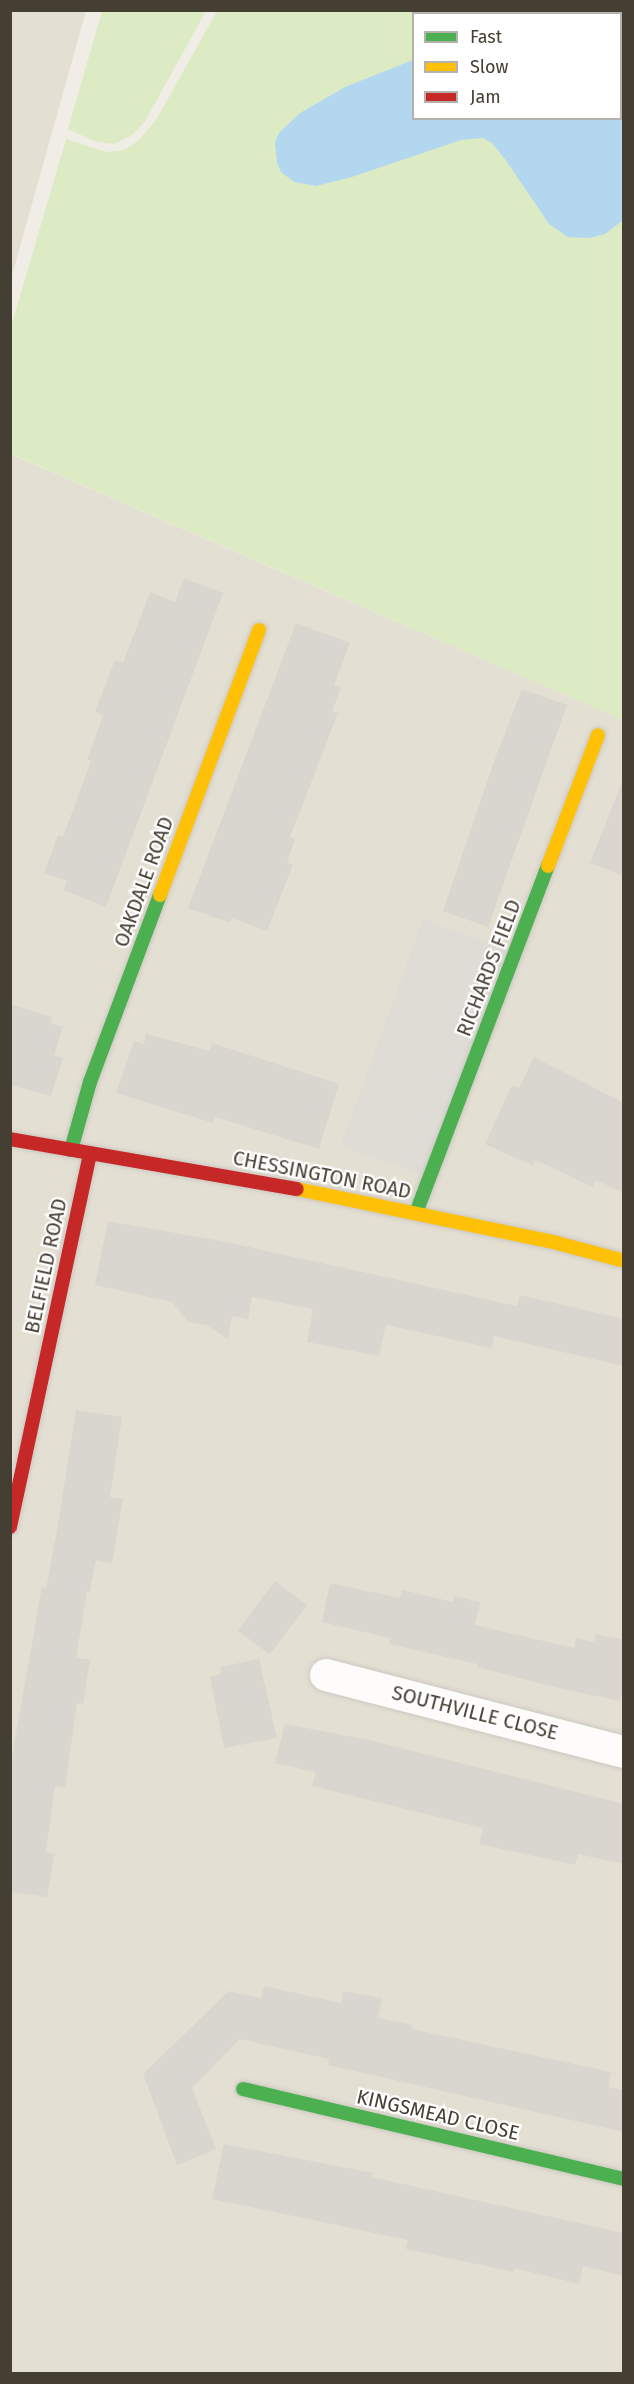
<!DOCTYPE html>
<html>
<head>
<meta charset="utf-8">
<style>
  body { margin:0 }
  #map { position:relative; width:634px; height:2384px; overflow:hidden; background:#f0ede6; font-family:"Fira Sans",sans-serif }
  div>[style] { position:absolute }
  .residential>* { inset:0; background:#e4dfd3 }
  .green>* { inset:0; background:#dcebc4 }
  .parking>* { inset:0; background:#dfdcd6; transform-origin:0 0 }
  .water>* { inset:0; background:#b4d7f0 }
  .building>* { inset:0; background:#d9d6cf; transform-origin:0 0 }
  .roads { filter:drop-shadow(0 0 2px #ccc9c2) drop-shadow(0 0 2px #ccc9c2) }
  .street>* { height:32px; margin:-16px; padding:0 16px; transform-origin:16px; border-radius:16px; background:#fdfcfb }
  .fast>* { height:14px; margin:-7px; padding:0 7px; transform-origin:7px; border-radius:7px; background:#4caf50 }
  .slow>* { height:14px; margin:-7px; padding:0 7px; transform-origin:7px; border-radius:7px; background:#ffc107 }
  .jam>* { height:14px; margin:-7px; padding:0 7px; transform-origin:7px; border-radius:7px; background:#c62828 }
  span { translate:-50% -50%; white-space:nowrap; text-align:center; line-height:1.15; -webkit-text-stroke:4.5px #fff; paint-order:stroke }
  .street-label { font-size:20px; color:#453e33 }
  .frame { position:absolute; inset:0; border:12px solid #453e33; pointer-events:none }
  .legend { position:absolute; left:412px; top:12px; width:210px; height:108px; box-sizing:border-box; background:#fff; border:2px solid #b5b2ad; margin:0; padding:8px 10px; list-style:none; font-size:18px; color:#453e33 }
  .legend li { display:flex; align-items:center; gap:12px; height:30px }
  .legend b { width:30px; border:2px solid #b5b2ad }
</style>
</head>
<body>
<div id="map">
  <div class="residential">
    <div style="clip-path:polygon(11px 10px,86px 11px,11px 279px,10px 11px)"></div>
    <div style="clip-path:polygon(10px 454px,623px 720px,623px 2373px,11px 2373px)"></div>
  </div>
  <div class="green">
    <div style="clip-path:polygon(102px 11px,206px 11px,144px 123px,132px 135px,114px 144px,97px 142px,68px 129px)"></div>
    <div style="clip-path:polygon(evenodd,217px 11px,623px 11px,623px 720px,11px 454px,11px 327px,66px 139px,106px 152px,124px 150px,138px 141px,156px 120px,217px 11px,414px 14px,620px 14px,620px 118px,414px 118px,414px 14px)"></div>
  </div>
  <div class="parking">
    <div style="left:423px;top:919px;width:99px;height:241px;rotate:20deg"></div>
  </div>
  <div class="water">
    <div style="clip-path:polygon(621px 39px,624px 55px,623px 220px,605px 234px,589px 238px,568px 237px,549px 224px,505px 159px,492px 143px,483px 138px,461px 140px,352px 177px,316px 186px,294px 182px,281px 172px,277px 163px,275px 142px,280px 132px,300px 113px,345px 87px,413px 60px,414px 118px,620px 118px)"></div>
  </div>
  <div class="building">
    <div style="clip-path:polygon(184px 578px,223px 593px,106px 907px,64px 890px,67px 881px,44px 873px,58px 835px,63px 837px,91px 761px,87px 760px,103px 715px,95px 712px,115px 660px,123px 663px,150px 592px,175px 602px)"></div>
    <div style="clip-path:polygon(296px 623px,350px 643px,334px 685px,341px 688px,332px 711px,338px 713px,290px 837px,295px 839px,287px 863px,293px 865px,267px 931px,232px 918px,230px 923px,188px 908px)"></div>
    <div style="clip-path:polygon(522px 689px,567px 705px,488px 927px,443px 911px,496px 756px)"></div>
    <div style="clip-path:polygon(622px 782px,624px 782px,624px 876px,590px 863px)"></div>
    <div style="clip-path:polygon(10px 1004px,52px 1017px,50px 1023px,63px 1027px,54px 1055px,63px 1058px,51px 1096px,10px 1085px)"></div>
    <div style="clip-path:polygon(146px 1034px,210px 1051px,212px 1043px,339px 1084px,319px 1149px,215px 1117px,213px 1123px,116px 1093px,134px 1041px,144px 1044px)"></div>
    <div style="clip-path:polygon(534px 1057px,624px 1103px,624px 1193px,596px 1180px,593px 1187px,536px 1160px,533px 1166px,485px 1144px,512px 1085px,519px 1088px)"></div>
    <div style="clip-path:polygon(108px 1221px,226px 1242px,517px 1306px,520px 1295px,624px 1319px,624px 1366px,494px 1336px,492px 1348px,386px 1325px,379px 1356px,307px 1342px,313px 1309px,252px 1297px,248px 1319px,232px 1316px,228px 1339px,207px 1325px,188px 1322px,172px 1302px,95px 1285px)"></div>
    <div style="clip-path:polygon(76px 1410px,122px 1417px,110px 1497px,123px 1499px,112px 1563px,96px 1560px,90px 1592px,87px 1591px,76px 1658px,90px 1660px,83px 1704px,77px 1703px,65px 1788px,55px 1786px,46px 1852px,54px 1854px,47px 1897px,10px 1892px,10px 1767px,42px 1587px,46px 1588px,57px 1531px)"></div>
    <div style="left:275px;top:1581px;width:40px;height:62px;rotate:37deg"></div>
    <div style="clip-path:polygon(330px 1583px,400px 1598px,402px 1590px,453px 1602px,454px 1596px,480px 1602px,475px 1625px,574px 1648px,576px 1638px,594px 1642px,596px 1634px,624px 1640px,624px 1686px,620px 1701px,562px 1689px,477px 1667px,477px 1664px,389px 1644px,390px 1638px,322px 1622px)"></div>
    <div style="clip-path:polygon(259px 1659px,277px 1738px,224px 1748px,210px 1677px,221px 1674px,220px 1667px)"></div>
    <div style="clip-path:polygon(285px 1724px,365px 1739px,624px 1804px,624px 1864px,578px 1854px,575px 1865px,479px 1844px,483px 1828px,312px 1786px,316px 1772px,275px 1763px)"></div>
    <div style="clip-path:polygon(264px 1986px,341px 2003px,343px 1991px,382px 1998px,378px 2018px,413px 2025px,412px 2029px,611px 2072px,608px 2087px,624px 2090px,624px 2132px,328px 2065px,329px 2059px,240px 2039px,192px 2088px,216px 2149px,177px 2165px,143px 2074px,229px 1991px,261px 1998px)"></div>
    <div style="clip-path:polygon(224px 2144px,373px 2173px,372px 2177px,624px 2233px,624px 2276px,583px 2266px,579px 2284px,514px 2268px,513px 2272px,406px 2249px,408px 2240px,212px 2199px)"></div>
  </div>
  <div class="roads">
    <div class="street">
      <div style="left:326px;top:1675px;width:308px;rotate:14.5deg"></div>
    </div>
    <div class="fast">
      <div style="left:71px;top:1150px;width:71px;rotate:-74.4deg"></div>
      <div style="left:90px;top:1082px;width:200px;rotate:-69.5deg"></div>
      <div style="left:416px;top:1213px;width:371px;rotate:-69.2deg"></div>
      <div style="left:243px;top:2089px;width:391px;rotate:13.3deg"></div>
    </div>
    <div class="slow">
      <div style="left:548px;top:866px;width:140px;rotate:-69.1deg"></div>
      <div style="left:160px;top:895px;width:283px;rotate:-69.5deg"></div>
      <div style="left:297px;top:1189px;width:266px;rotate:11.7deg"></div>
      <div style="left:557px;top:1243px;width:69px;rotate:15deg"></div>
    </div>
    <div class="jam">
      <div style="left:10px;top:1139px;width:291px;rotate:9.9deg"></div>
      <div style="left:10px;top:1527px;width:382px;rotate:-77.9deg"></div>
    </div>
  </div>
  <div class="street-label">
    <span style="left:144px;top:882px;rotate:-70deg">OAKDALE ROAD</span>
    <span style="left:489px;top:968px;rotate:-69deg">RICHARDS FIELD</span>
    <span style="left:322px;top:1175px;rotate:11deg">CHESSINGTON ROAD</span>
    <span style="left:46px;top:1266px;rotate:-78deg">BELFIELD ROAD</span>
    <span style="left:475px;top:1713px;rotate:14deg">SOUTHVILLE CLOSE</span>
    <span style="left:438px;top:2115px;rotate:13deg">KINGSMEAD CLOSE</span>
  </div>
  <div class="frame"></div>
  <ul class="legend">
  <li><b style="height:8px;background:#4caf50"></b>Fast</li>
  <li><b style="height:8px;background:#ffc107"></b>Slow</li>
  <li><b style="height:8px;background:#c62828"></b>Jam</li>
  </ul>
</div>
</body>
</html>
